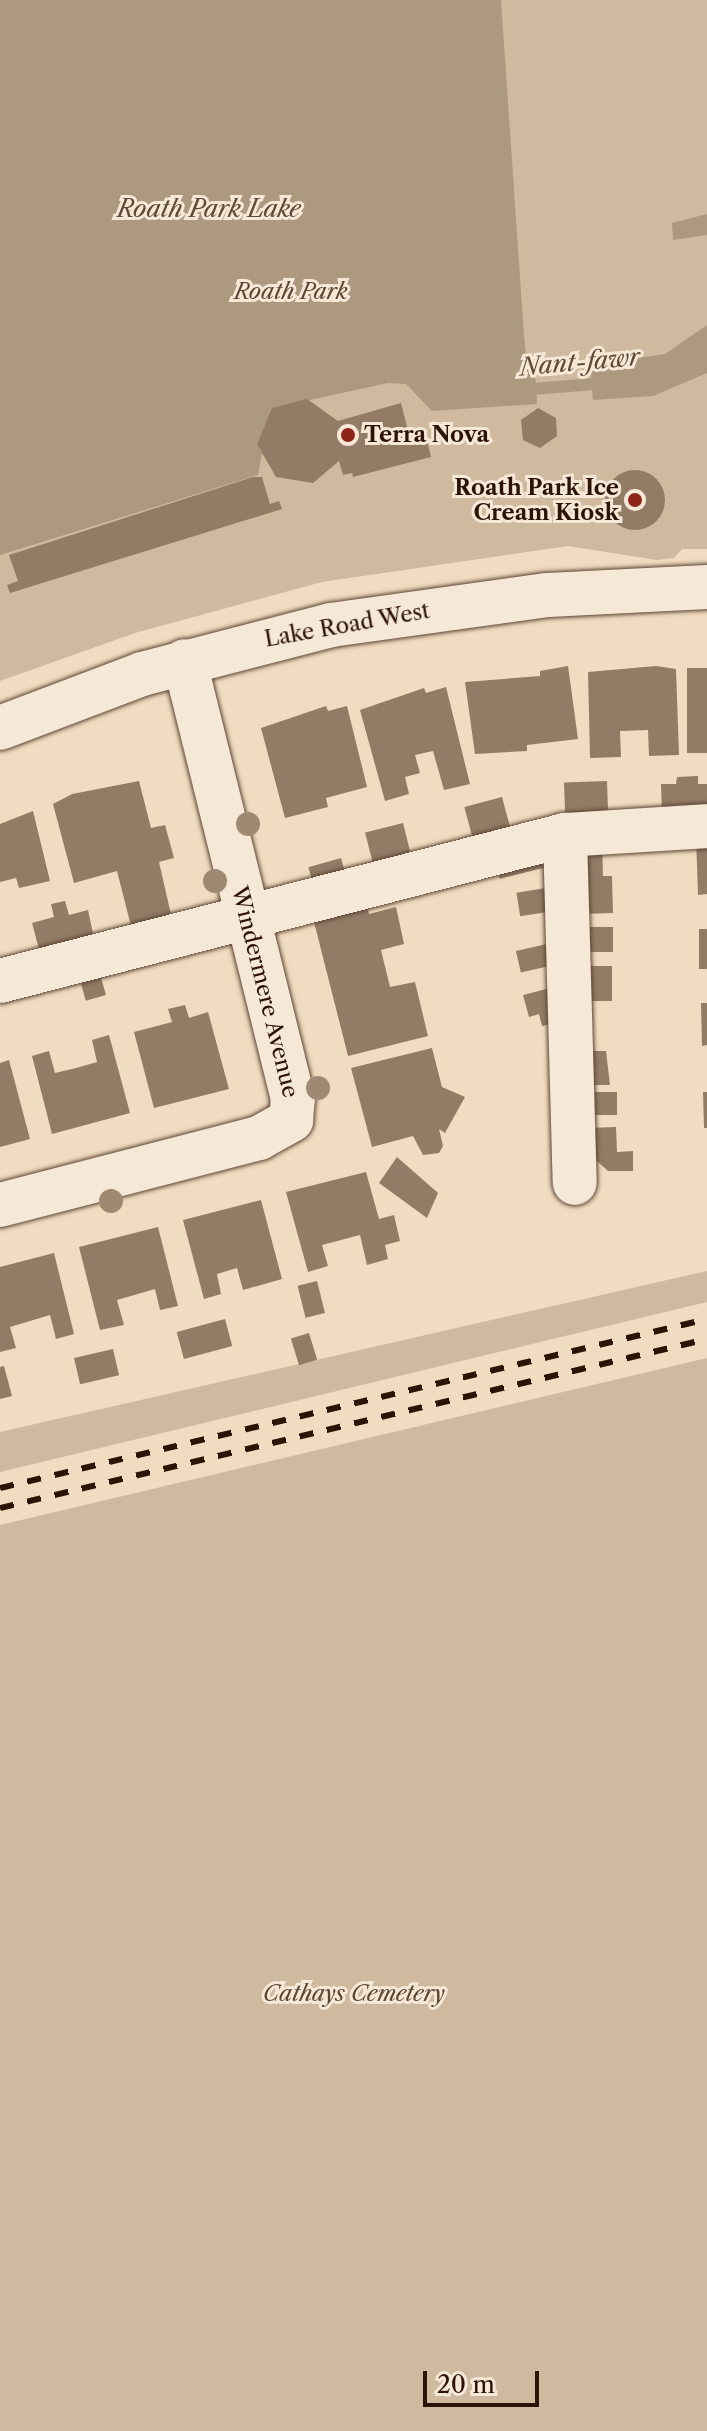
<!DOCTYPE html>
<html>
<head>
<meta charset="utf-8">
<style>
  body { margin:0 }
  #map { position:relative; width:707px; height:2431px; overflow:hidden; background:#f0dcc0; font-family:"Libre Caslon Text",serif }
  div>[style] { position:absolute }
  .green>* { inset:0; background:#cfbaa0 }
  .water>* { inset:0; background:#ad9880 }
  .stream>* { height:12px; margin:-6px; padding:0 6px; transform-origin:6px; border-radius:6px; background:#ad9880 }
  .building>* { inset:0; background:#927c66; transform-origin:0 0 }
  .round { border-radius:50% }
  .roads { filter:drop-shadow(0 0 2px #5d4534) drop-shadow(0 0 2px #5d4534) }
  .minor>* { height:44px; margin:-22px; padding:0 22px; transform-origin:22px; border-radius:22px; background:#f5e8d6 }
  .rail>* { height:6px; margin-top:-3px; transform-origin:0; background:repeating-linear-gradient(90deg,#2c1305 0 14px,transparent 0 28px) }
  .trees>* { width:24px; height:24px; margin:-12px; border-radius:50%; background:#9f8973 }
  .dots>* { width:22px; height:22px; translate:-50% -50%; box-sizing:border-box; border:4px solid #f5e8d6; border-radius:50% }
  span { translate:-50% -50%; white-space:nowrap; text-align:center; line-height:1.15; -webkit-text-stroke:6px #f5e8d6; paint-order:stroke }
  .park-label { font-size:22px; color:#5d4534; font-style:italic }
  .poi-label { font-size:22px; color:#2c1305; font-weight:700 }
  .left { translate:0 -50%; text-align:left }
  .right { translate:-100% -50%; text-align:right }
  .street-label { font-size:22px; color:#2c1305 }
  .water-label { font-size:24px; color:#604836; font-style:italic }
  .scale { position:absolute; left:423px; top:2371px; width:116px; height:36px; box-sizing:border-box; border:4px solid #2c1305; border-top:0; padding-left:10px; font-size:24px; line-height:28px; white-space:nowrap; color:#2c1305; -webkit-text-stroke:6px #f5e8d6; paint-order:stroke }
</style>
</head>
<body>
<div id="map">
  <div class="green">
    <div style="clip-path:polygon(0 0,707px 0,707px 549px,682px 549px,674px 558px,657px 560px,568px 546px,322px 582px,135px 633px,0 681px)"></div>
    <div style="clip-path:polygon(707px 1271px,707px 1302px,0 1472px,0 1432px)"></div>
    <div style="clip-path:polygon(707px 1358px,707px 2431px,0 2431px,0 1525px)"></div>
  </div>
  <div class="water">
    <div style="clip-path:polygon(0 0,501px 0,524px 336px,527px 366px,535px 369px,537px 404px,432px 411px,406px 384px,388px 383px,273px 408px,257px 444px,262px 453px,258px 475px,0 555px)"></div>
    <div style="clip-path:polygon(707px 214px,707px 235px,673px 240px,672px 223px)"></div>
    <div style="clip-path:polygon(707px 325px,707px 373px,653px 396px,593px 400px,590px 365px,665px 354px)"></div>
  </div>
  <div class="stream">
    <div style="left:521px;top:390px;width:85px;rotate:-4.7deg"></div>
  </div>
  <div class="building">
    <div style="clip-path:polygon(307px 399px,338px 421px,401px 403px,408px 431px,424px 428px,431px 457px,353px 477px,352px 473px,343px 475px,339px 461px,313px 483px,276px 477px,257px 444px,272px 408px)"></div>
    <div style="clip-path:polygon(538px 408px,556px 418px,557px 436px,540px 448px,523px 440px,521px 420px)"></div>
    <div class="round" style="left:605px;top:470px;width:60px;height:60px"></div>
    <div style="clip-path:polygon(253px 477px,262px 477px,270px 504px,279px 501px,282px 509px,10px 593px,7px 585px,18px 581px,9px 555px)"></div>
    <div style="clip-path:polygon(568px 666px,578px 739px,527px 745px,527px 751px,475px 754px,465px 682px,540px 676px,540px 671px)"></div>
    <div style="clip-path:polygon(656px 666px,676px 669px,679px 755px,649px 756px,648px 730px,620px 731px,621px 757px,590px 758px,588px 672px)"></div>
    <div style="left:707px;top:668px;width:85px;height:20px;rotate:90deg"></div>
    <div style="clip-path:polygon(446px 687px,470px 784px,444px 790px,433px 751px,415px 755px,420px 773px,405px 777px,409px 794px,385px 801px,360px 710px,424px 688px,426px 693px)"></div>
    <div style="clip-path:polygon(326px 706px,328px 711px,347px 706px,367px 787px,326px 798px,328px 807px,285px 818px,261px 728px)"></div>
    <div style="clip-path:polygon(698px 776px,698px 784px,707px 784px,707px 814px,662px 814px,661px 784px,676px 784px,677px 777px)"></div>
    <div style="clip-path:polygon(139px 781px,151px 828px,165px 825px,174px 858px,159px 862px,172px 919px,132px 930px,117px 871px,74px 883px,53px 804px,72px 794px)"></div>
    <div style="left:607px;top:781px;width:36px;height:43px;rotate:88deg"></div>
    <div style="left:502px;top:797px;width:35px;height:39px;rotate:75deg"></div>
    <div style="clip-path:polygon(33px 811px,50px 881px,19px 888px,16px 878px,0 882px,0 824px)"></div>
    <div style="left:403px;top:823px;width:34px;height:39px;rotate:76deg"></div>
    <div style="clip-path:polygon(696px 835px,707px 835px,707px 894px,698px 895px)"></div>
    <div style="clip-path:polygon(602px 839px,603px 876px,612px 876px,613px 913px,582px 914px,580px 851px)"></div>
    <div style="left:553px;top:849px;width:16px;height:59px;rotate:76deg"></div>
    <div style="left:341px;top:858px;width:22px;height:34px;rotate:74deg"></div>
    <div style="left:552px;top:887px;width:24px;height:36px;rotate:81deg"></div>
    <div style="clip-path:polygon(365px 896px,369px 914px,396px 907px,404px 944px,381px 950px,390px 987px,415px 982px,428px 1036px,348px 1056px,311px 910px)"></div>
    <div style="clip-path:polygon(65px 901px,69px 915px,88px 910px,94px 938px,41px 957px,32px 923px,54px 917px,51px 904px)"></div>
    <div style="left:582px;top:927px;width:31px;height:25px"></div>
    <div style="left:699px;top:929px;width:8px;height:40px"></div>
    <div style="left:551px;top:943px;width:22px;height:36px;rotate:77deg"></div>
    <div style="left:583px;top:966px;width:29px;height:35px"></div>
    <div style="left:98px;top:967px;width:29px;height:21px;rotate:74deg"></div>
    <div style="clip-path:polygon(558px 986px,564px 1021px,542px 1026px,539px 1014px,529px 1017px,523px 995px)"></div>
    <div style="clip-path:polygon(701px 1003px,707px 1003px,707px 1045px,702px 1046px)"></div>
    <div style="clip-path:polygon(185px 1005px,189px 1018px,208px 1012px,229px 1089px,154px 1108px,134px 1032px,172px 1022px,168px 1009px)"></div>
    <div style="clip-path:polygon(109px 1035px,130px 1113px,52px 1134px,32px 1056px,49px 1051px,55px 1073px,76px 1068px,97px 1062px,92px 1040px)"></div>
    <div style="clip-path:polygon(432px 1048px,442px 1087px,465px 1097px,445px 1133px,439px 1129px,443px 1146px,439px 1153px,423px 1155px,413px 1136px,372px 1147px,351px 1068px)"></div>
    <div style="clip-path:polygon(585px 1051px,606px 1051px,610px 1085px,585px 1085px)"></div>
    <div style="clip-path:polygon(9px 1060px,30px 1139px,0 1147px,0 1063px)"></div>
    <div style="left:586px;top:1092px;width:31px;height:23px"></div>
    <div style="clip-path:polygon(703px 1092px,707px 1092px,707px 1128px,704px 1128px)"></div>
    <div style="clip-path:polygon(616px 1127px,617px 1152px,633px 1151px,633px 1171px,608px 1171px,588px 1153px,586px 1128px)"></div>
    <div style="clip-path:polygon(397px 1157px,438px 1193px,427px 1218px,379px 1183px)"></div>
    <div style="clip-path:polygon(366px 1172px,379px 1219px,394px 1215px,400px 1241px,385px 1245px,388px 1259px,367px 1265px,360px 1235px,322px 1245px,328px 1266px,308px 1272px,286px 1192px)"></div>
    <div style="clip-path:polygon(261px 1200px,282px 1279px,243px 1290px,237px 1268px,217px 1274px,221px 1294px,204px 1299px,183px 1220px)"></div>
    <div style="clip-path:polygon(158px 1227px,178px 1306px,160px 1310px,155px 1289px,117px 1300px,124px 1325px,100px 1330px,79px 1247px)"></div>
    <div style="clip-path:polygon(54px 1253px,74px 1334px,56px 1339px,50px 1315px,10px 1327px,16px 1348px,0 1352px,0 1267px)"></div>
    <div style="left:317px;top:1281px;width:33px;height:20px;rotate:76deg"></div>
    <div style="left:225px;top:1319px;width:28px;height:50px;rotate:75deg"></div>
    <div style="left:309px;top:1333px;width:28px;height:19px;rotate:73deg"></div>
    <div style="left:113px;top:1349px;width:27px;height:40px;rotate:77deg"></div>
    <div style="clip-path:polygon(4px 1366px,12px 1396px,0 1399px,0 1367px)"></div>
  </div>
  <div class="roads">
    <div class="minor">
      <div style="left:0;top:728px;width:152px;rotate:-20.8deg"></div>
      <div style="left:142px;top:674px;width:195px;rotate:-14.5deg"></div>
      <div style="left:331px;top:625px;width:219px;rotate:-7.9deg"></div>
      <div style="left:548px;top:595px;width:159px;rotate:-2.9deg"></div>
      <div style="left:565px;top:835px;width:348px;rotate:88.4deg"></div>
      <div style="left:0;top:981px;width:584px;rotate:-14.49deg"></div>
      <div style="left:565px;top:835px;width:142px;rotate:-3.6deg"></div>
      <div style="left:0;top:1205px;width:268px;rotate:-14.5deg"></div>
      <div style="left:259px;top:1138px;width:37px;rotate:-29deg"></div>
      <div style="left:291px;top:1120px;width:21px;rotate:-85deg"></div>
      <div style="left:293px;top:1099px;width:451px;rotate:-103.9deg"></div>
    </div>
  </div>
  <div class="rail">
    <div style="left:0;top:1488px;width:727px;rotate:-13.44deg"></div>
    <div style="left:0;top:1508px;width:727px;rotate:-13.44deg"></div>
  </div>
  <div class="trees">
    <div style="left:248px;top:824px"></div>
    <div style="left:215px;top:881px"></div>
    <div style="left:318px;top:1088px"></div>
    <div style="left:111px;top:1201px"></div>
  </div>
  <div class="dots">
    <div style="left:348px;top:435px;background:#8f2418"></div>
    <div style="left:635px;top:500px;background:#8f2418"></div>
  </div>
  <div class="park-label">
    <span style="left:291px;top:292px">Roath Park</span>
    <span style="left:354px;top:1994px">Cathays Cemetery</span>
  </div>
  <div class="poi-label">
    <span class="left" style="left:364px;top:435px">Terra Nova</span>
    <span class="right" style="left:619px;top:500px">Roath Park Ice<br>Cream Kiosk</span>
  </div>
  <div class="street-label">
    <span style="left:347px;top:625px;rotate:-10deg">Lake Road West</span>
    <span style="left:265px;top:992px;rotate:76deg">Windermere Avenue</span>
  </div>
  <div class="water-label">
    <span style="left:209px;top:209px">Roath Park Lake</span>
    <span style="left:580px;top:362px;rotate:-5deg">Nant-fawr</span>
  </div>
  <div class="scale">20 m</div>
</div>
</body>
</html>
